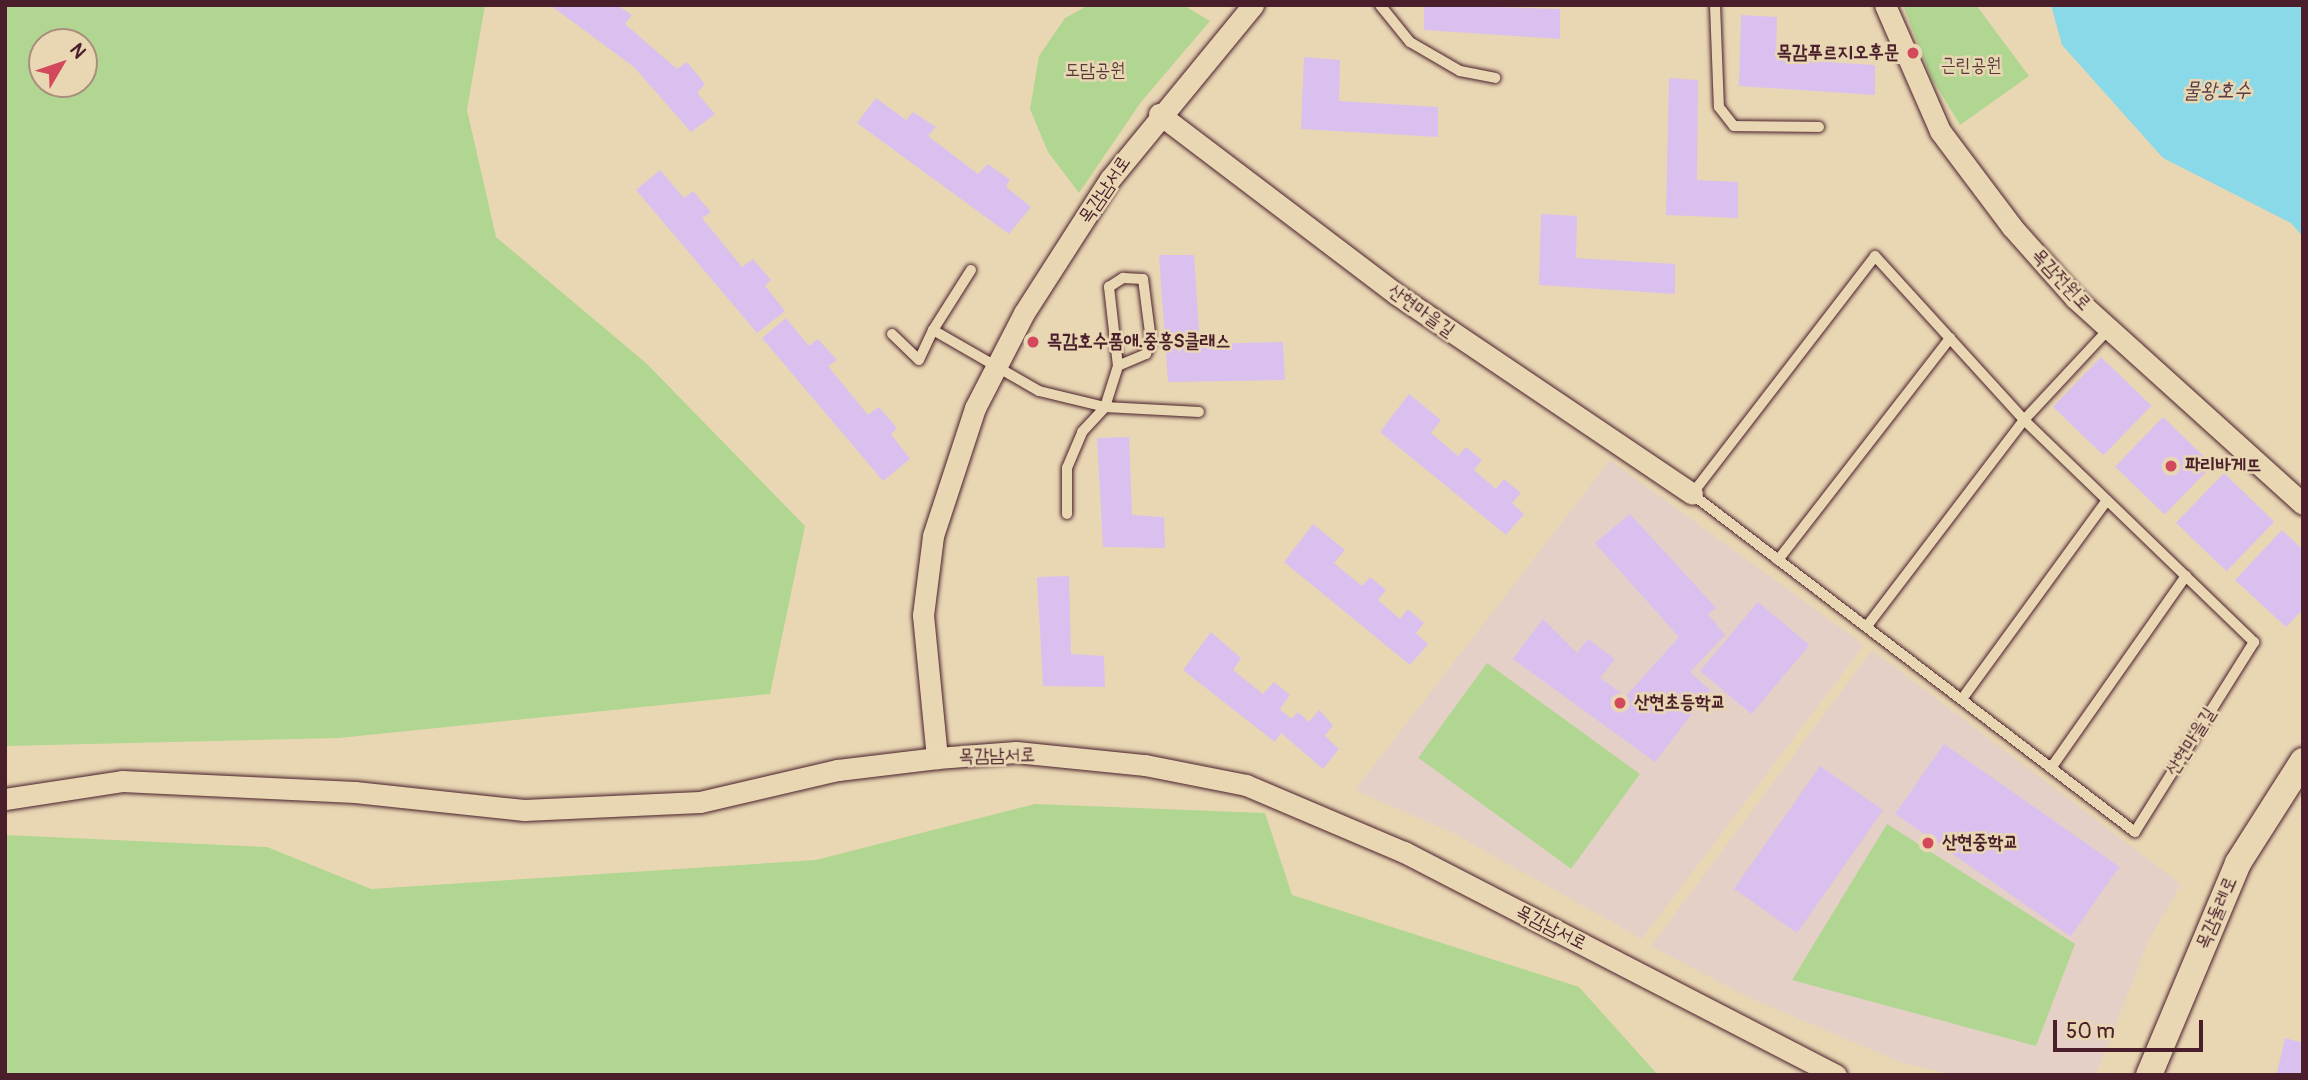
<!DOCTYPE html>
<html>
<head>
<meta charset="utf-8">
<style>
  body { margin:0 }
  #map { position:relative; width:2308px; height:1080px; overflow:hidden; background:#e9d7b4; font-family:Pangolin,"Poor Story",sans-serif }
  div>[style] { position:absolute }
  .built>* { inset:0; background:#e4d0c6 }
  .green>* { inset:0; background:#b0d691; transform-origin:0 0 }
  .water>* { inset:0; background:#8ad9e8 }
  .building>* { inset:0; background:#dac0ef; transform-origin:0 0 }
  .roads { filter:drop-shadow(0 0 2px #4a1f2b) drop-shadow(0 0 2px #4a1f2b) }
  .service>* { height:10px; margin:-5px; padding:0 5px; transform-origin:5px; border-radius:5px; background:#e9d7b4 }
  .minor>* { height:21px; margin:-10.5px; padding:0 10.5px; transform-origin:10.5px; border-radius:10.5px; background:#e9d7b4 }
  .tertiary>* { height:26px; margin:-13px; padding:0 13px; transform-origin:13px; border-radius:13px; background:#e9d7b4 }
  .dots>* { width:19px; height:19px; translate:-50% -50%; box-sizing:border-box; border:4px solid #e9d7b4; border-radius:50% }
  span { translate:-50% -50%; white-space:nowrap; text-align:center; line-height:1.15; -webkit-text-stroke:5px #e9d7b4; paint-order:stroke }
  .poi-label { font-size:19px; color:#4a1f2b; font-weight:700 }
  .right { translate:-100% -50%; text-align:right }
  .left { translate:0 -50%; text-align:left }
  .park-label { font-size:19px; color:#593a3a }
  .street-label { font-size:19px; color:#4a1f2b }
  .water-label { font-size:21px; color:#543b47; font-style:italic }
  .frame { position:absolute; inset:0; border:7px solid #4a1f2b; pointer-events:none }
  .north { position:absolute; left:28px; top:28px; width:70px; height:70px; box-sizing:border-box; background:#e9d7b4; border:2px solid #a98d7d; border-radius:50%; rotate:51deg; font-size:19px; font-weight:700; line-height:28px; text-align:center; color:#4a1f2b }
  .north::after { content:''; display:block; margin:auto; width:24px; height:32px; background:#d1495b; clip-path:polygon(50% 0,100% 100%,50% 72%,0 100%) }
  .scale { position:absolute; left:2053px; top:1020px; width:150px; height:32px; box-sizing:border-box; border:4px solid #4a1f2b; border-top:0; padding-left:9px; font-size:21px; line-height:24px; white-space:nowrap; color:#4a1f2b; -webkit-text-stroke:5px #e9d7b4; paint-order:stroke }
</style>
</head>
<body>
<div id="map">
  <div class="built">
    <div style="clip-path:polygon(1610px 460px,1864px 645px,1642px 939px,1453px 833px,1355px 790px)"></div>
    <div style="clip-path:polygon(1872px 650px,2181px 884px,2148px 942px,2096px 1075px,1954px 1075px,1900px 1062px,1748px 997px,1651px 946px)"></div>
  </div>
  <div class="green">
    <div style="clip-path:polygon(evenodd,5px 5px,485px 5px,467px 110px,496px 237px,646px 363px,805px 526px,770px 694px,339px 738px,5px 746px,5px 5px,84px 42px,84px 84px,42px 84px,42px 42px,84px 42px)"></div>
    <div style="clip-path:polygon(1089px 5px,1183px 5px,1210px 21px,1141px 102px,1079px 193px,1048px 152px,1030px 109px,1039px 56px,1065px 18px)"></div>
    <div style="clip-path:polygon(1903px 5px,1976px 5px,2029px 76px,1960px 125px,1931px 77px)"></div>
    <div style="left:1487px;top:663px;width:189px;height:117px;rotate:36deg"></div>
    <div style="clip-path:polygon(1035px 804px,1265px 813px,1292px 895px,1579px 987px,1658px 1075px,5px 1075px,5px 835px,267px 847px,371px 889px,816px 860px)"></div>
    <div style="clip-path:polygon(1887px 824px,2075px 944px,2036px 1046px,1792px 980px)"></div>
  </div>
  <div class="water">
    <div style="clip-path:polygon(2051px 5px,2303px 5px,2303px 237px,2291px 223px,2163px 158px,2062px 45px)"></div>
  </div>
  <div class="building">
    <div style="clip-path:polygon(550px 5px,617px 5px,632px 15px,625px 24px,677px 69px,687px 62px,705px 84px,697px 93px,715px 114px,691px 132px,634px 67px)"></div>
    <div style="clip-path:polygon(1424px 5px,1560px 9px,1560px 39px,1424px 30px)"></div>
    <div style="clip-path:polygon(1741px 15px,1777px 17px,1776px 59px,1875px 65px,1875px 95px,1739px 86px)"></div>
    <div style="clip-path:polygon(1304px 57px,1340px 60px,1339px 101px,1438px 107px,1438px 137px,1301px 129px)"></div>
    <div style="clip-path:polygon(1669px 78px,1698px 80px,1697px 180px,1738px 182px,1738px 218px,1666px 215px)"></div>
    <div style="clip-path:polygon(876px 98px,906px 120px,913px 112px,936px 127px,928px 136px,978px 174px,988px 164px,1010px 180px,1006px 187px,1031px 207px,1009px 234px,857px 123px)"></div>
    <div style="clip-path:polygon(660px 170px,684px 198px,693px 191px,711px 212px,702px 218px,742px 267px,753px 259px,771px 280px,765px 286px,785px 311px,757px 333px,636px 190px)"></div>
    <div style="clip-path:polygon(1541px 214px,1577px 216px,1576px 258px,1675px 264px,1675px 294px,1539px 285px)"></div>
    <div style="clip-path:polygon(1159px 255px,1194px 255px,1200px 344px,1283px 342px,1285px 380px,1168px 382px)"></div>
    <div style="clip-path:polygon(786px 318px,809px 346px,818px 339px,837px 360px,828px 366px,868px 415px,879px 407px,897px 428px,891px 434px,910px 459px,883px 481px,762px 338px)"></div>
    <div style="left:2101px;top:357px;width:70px;height:69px;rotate:44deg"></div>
    <div style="clip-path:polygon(1409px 394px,1441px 420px,1431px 433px,1458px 456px,1466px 447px,1482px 460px,1474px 470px,1496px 489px,1504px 479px,1521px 493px,1512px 503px,1524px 514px,1506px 535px,1380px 432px)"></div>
    <div style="left:2163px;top:417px;width:69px;height:69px;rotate:44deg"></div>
    <div style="clip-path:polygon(1129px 437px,1132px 515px,1164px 517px,1165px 548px,1103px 547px,1097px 438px)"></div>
    <div style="left:2224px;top:473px;width:70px;height:69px;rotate:44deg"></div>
    <div style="clip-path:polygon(1630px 514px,1716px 608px,1708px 614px,1725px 635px,1690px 672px,1710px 690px,1655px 762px,1513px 659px,1543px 619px,1577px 653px,1588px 639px,1615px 659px,1600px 678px,1626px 696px,1679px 637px,1595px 543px)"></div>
    <div style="clip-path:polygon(1313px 524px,1345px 550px,1334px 563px,1362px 586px,1370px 577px,1386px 590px,1378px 600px,1400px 619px,1408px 609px,1424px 623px,1416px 633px,1428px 644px,1410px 665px,1284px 562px)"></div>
    <div style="clip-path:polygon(2282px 530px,2303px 550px,2303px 609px,2286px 627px,2235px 580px)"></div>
    <div style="clip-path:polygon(1069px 576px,1071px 654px,1104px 656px,1105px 687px,1043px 686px,1037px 577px)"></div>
    <div style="left:1758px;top:602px;width:67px;height:90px;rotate:40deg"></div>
    <div style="clip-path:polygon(1211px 632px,1241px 658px,1233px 670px,1263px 694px,1274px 682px,1290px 695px,1280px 709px,1291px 719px,1298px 712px,1309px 722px,1319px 710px,1333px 725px,1325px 736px,1339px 749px,1323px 769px,1281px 733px,1275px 742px,1183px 670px)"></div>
    <div style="left:1944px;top:744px;width:214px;height:85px;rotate:35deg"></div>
    <div style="left:1820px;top:766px;width:77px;height:150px;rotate:35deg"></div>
    <div style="clip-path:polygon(2285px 1038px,2303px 1043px,2303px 1075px,2277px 1073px)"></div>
  </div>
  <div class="roads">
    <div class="service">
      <div style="left:1380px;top:5px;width:48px;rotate:51deg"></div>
      <div style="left:1410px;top:42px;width:58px;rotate:30.1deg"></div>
      <div style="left:1460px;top:71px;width:36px;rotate:11deg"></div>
      <div style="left:1715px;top:5px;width:102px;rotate:87.8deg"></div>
      <div style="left:1719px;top:107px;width:24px;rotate:52deg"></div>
      <div style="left:1734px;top:126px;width:85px;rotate:0.7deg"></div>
      <div style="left:1875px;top:256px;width:222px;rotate:47.7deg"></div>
      <div style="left:2024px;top:420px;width:320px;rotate:44deg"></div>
      <div style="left:2254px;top:642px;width:224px;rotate:122.1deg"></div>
      <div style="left:2135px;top:832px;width:557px;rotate:-142.66deg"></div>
      <div style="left:1692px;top:494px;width:300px;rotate:-52.4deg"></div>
      <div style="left:971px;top:270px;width:71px;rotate:122.3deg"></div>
      <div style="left:933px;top:330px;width:122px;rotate:29.9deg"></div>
      <div style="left:1039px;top:391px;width:68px;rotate:13.6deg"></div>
      <div style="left:1105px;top:407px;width:94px;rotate:3deg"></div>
      <div style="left:892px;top:334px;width:37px;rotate:44deg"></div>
      <div style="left:919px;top:360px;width:33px;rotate:-65deg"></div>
      <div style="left:1067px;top:514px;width:46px;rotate:-90deg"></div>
      <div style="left:1067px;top:468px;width:39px;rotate:-67deg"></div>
      <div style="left:1082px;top:432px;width:34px;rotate:-47deg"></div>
      <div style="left:1105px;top:407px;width:43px;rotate:-72.4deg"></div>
      <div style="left:1118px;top:366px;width:80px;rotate:-96.5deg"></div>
      <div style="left:1109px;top:287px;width:17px;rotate:-33deg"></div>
      <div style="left:1123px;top:278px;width:20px;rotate:3deg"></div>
      <div style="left:1143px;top:279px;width:63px;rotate:82.6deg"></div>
      <div style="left:1151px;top:341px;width:14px;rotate:111deg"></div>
      <div style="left:1146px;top:354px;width:30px;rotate:157deg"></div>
      <div style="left:1778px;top:560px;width:281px;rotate:-52.2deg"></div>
      <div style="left:1867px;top:626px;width:259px;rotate:-52.7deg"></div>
      <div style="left:2024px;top:420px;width:125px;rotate:-47deg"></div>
      <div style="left:1962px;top:699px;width:246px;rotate:-53.9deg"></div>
      <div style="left:2051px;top:768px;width:235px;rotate:-54.9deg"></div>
    </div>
    <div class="minor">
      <div style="left:1253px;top:5px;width:225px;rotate:129.4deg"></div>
      <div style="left:1110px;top:179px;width:159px;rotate:122.7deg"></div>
      <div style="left:1024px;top:313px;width:107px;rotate:117.3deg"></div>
      <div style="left:975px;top:408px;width:135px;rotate:108.2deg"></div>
      <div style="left:933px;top:536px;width:80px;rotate:97.2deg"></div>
      <div style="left:923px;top:615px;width:144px;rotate:84.4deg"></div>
      <div style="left:937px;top:758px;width:79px;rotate:-4.3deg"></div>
      <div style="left:1016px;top:752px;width:130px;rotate:5.8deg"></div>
      <div style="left:1145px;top:765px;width:103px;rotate:11.2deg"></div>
      <div style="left:1246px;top:785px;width:172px;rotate:23deg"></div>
      <div style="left:1404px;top:852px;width:486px;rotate:27.3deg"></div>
      <div style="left:1885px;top:5px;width:137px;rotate:66.4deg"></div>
      <div style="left:1940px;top:131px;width:120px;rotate:53.1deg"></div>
      <div style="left:2012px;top:227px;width:95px;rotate:48.4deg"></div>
      <div style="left:2075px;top:298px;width:307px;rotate:42.1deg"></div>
      <div style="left:1159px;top:114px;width:298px;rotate:37.2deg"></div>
      <div style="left:1396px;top:294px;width:357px;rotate:34deg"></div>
      <div style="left:5px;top:799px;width:118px;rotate:-8.7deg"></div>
      <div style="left:122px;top:781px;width:233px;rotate:2.7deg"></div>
      <div style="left:355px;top:792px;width:170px;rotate:6.1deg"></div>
      <div style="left:524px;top:810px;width:176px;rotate:-2.6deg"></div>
      <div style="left:700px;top:802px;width:142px;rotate:-13.1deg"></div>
      <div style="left:838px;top:770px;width:100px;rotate:-6.9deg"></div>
    </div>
    <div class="tertiary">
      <div style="left:2149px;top:1075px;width:230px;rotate:-67.2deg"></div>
      <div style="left:2238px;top:863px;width:121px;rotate:-57.5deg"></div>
    </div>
  </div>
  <div class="dots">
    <div style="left:1913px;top:53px;background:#d1495b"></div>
    <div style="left:1033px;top:342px;background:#d1495b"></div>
    <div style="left:2171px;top:466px;background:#d1495b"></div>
    <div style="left:1620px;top:703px;background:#d1495b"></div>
    <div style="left:1928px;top:843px;background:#d1495b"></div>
  </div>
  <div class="poi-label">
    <span class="right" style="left:1899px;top:53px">목감푸르지오후문</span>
    <span class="left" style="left:1047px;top:342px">목감호수품애.중흥S클래스</span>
    <span class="left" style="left:2185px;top:466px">파리바게뜨</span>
    <span class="left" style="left:1634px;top:703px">산현초등학교</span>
    <span class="left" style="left:1942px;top:843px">산현중학교</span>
  </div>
  <div class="park-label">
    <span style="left:1971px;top:66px">근린공원</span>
    <span style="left:1095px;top:71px">도담공원</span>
  </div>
  <div class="street-label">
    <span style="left:1105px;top:190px;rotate:-56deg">목감남서로</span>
    <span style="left:2061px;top:280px;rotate:47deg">목감전원로</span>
    <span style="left:1421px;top:311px;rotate:35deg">산현마을길</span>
    <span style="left:2191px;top:742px;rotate:-58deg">산현마을길</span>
    <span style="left:997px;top:756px;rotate:-1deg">목감남서로</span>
    <span style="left:2217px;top:913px;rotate:-67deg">목감둘레로</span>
    <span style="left:1551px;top:928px;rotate:27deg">목감남서로</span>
  </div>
  <div class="water-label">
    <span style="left:2217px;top:91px">물왕호수</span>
  </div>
  <div class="frame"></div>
  <div class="north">N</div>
  <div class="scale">50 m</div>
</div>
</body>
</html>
